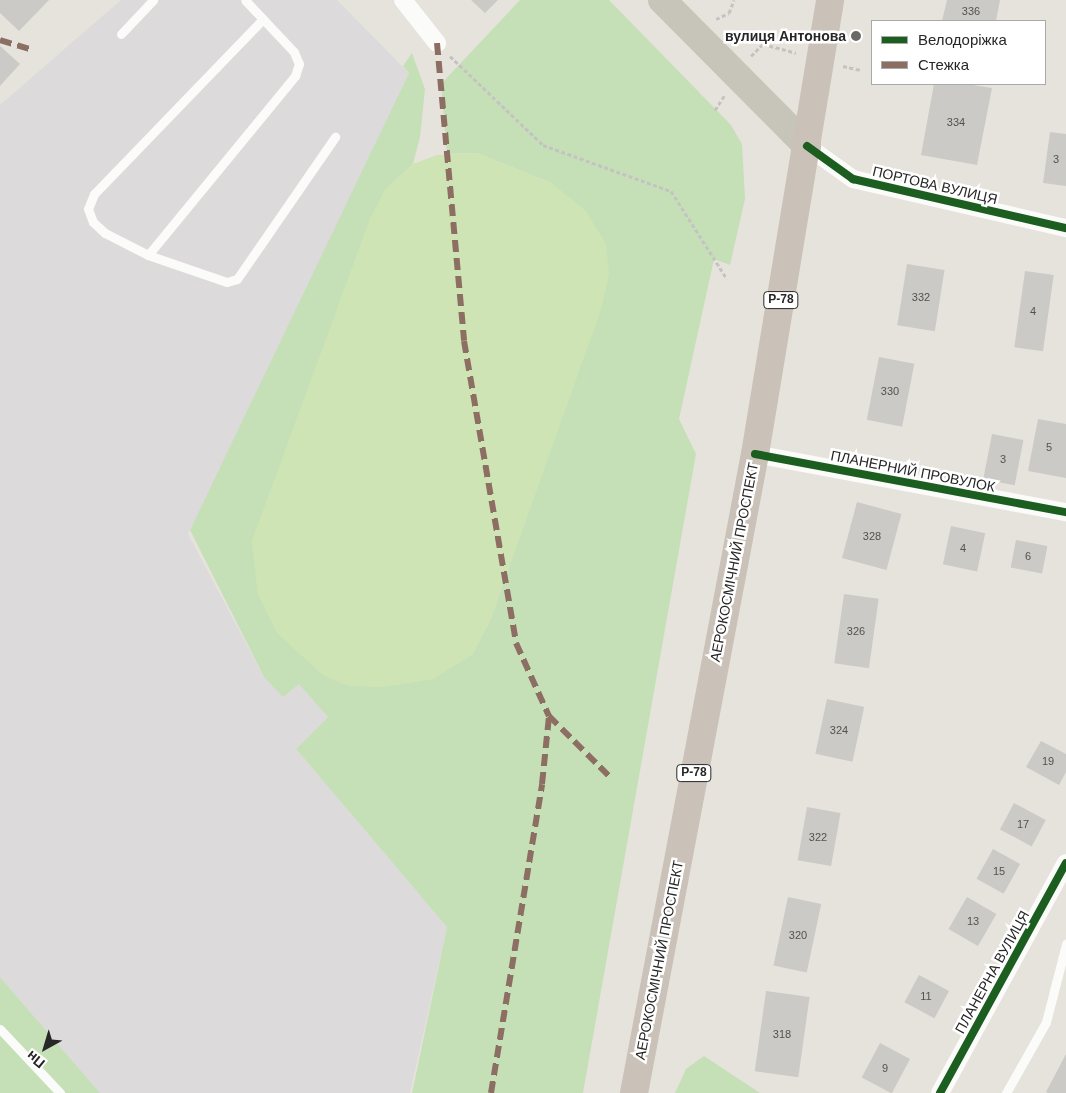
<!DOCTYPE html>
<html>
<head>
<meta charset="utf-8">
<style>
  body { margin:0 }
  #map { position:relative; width:1066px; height:1093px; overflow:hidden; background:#e6e3dc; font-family:Arial,sans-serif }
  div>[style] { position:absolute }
  .industrial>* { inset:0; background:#dddadb }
  .green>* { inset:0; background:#c5e0b7 }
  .pitch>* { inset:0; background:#cfe4b4 }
  .building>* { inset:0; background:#cccac6; transform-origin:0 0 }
  .path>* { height:3px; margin-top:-1.5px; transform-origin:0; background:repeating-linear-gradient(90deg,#c4c3c2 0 4px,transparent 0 6.5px) }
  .lane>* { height:9px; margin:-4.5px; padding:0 4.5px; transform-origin:4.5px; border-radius:4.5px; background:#fbfbfa }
  .street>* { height:18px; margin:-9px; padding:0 9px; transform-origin:9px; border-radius:9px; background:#fbfbfa }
  .primary>* { height:28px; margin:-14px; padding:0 14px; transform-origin:14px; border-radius:14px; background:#c7c4b9 }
  .highway>* { height:28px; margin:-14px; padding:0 14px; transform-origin:14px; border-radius:14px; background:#cac1b8 }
  .quiet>* { height:6px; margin-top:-3px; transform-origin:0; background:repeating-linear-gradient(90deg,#8d6e63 0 12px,transparent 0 18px) }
  .cycleway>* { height:8px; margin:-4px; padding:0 4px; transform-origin:4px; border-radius:4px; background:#1b5e20 }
  .dots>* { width:14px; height:14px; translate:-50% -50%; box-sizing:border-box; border:2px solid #fff; border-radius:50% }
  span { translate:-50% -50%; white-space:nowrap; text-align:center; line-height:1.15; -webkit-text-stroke:5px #fff; paint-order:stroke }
  .number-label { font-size:11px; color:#525250 }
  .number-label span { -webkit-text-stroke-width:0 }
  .shield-label span { padding:1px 4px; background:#fff; border:1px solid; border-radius:4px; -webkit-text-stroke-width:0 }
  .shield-label { font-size:12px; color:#272727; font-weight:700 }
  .poi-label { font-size:14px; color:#272727; font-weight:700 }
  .right { translate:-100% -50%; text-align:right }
  .street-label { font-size:14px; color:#272727 }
  .legend { position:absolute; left:871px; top:20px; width:175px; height:65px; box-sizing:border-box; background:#fff; border:1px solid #a9a9a9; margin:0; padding:6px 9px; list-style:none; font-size:15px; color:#272727 }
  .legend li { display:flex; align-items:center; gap:10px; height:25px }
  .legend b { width:25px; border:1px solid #a9a9a9 }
  .north { position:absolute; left:20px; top:1023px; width:50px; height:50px; -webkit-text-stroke:4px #fff; paint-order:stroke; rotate:219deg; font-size:14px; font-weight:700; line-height:20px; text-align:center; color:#272727 }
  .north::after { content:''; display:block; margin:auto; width:18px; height:22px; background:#272727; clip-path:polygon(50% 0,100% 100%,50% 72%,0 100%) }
</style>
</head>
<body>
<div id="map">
  <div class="industrial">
    <div style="clip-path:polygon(121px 0,337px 0,409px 73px,297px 313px,188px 534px,264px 677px,299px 683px,328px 717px,296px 749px,447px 927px,410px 1093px,100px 1093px,0 977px,0 105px)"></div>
  </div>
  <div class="green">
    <div style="clip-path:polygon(520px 0,609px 0,731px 125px,742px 144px,745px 199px,730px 265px,714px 259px,679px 419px,696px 454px,583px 1093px,412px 1093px,447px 927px,296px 749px,328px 717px,299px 684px,283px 697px,264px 677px,190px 530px,409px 73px,403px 66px,412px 53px,425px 89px,420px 137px,413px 164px,385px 190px,472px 655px,491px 618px,600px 309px,551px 183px,477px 153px,447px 154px,441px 84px)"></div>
    <div style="clip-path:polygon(0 977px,100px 1093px,0 1093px)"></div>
    <div style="clip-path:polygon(704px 1056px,760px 1093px,675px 1093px,686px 1069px)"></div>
  </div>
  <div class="pitch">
    <div style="clip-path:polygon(477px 153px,551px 183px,585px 210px,606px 244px,609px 275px,601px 309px,491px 618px,472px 655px,433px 679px,384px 687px,348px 686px,323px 675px,277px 633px,258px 595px,252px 541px,370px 219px,385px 190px,413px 164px,437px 155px)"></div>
  </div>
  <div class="building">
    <div style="clip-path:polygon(0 0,49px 0,19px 31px,0 13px)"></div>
    <div style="clip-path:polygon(471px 0,498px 0,485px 13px)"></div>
    <div style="clip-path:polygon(947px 0,1000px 0,996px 21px,942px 21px)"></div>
    <div style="clip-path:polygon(0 46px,20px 64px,0 86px)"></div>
    <div style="clip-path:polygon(934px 84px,967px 84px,992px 88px,977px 165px,921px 155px)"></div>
    <div style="clip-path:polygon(1050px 132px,1066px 134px,1066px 186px,1043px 183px)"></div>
    <div style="left:907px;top:264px;width:38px;height:62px;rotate:9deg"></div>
    <div style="left:1025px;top:271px;width:29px;height:77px;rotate:8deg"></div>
    <div style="left:879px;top:357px;width:36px;height:64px;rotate:11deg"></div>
    <div style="clip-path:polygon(1038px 419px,1066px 424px,1066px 478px,1028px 471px)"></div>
    <div style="left:992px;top:434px;width:32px;height:46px;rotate:11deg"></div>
    <div style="left:857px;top:502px;width:46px;height:58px;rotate:15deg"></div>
    <div style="left:951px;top:526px;width:35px;height:39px;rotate:12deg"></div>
    <div style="left:1016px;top:540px;width:32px;height:28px;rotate:11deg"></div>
    <div style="left:844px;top:594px;width:35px;height:70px;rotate:8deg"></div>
    <div style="left:827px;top:699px;width:38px;height:56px;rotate:12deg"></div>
    <div style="clip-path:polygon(1041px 741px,1066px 754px,1066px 772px,1059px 785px,1026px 767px)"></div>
    <div style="left:1014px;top:803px;width:36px;height:30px;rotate:28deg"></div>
    <div style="left:807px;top:807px;width:34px;height:54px;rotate:10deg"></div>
    <div style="left:993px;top:849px;width:31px;height:34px;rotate:29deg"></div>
    <div style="left:788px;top:897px;width:34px;height:70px;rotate:12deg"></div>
    <div style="left:967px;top:897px;width:34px;height:37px;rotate:30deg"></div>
    <div style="left:919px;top:975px;width:34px;height:31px;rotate:28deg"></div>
    <div style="left:766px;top:991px;width:44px;height:81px;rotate:8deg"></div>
    <div style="left:880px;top:1043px;width:34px;height:39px;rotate:28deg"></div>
    <div style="clip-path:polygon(1066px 1054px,1066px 1093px,1048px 1093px,1046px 1092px)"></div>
  </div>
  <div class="path">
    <div style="left:716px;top:19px;width:14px;rotate:-25deg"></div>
    <div style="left:729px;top:13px;width:14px;rotate:-69deg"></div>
    <div style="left:450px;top:56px;width:129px;rotate:43.7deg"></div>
    <div style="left:543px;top:145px;width:136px;rotate:19.8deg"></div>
    <div style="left:671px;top:191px;width:104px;rotate:57.5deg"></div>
    <div style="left:751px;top:56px;width:17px;rotate:-45deg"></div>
    <div style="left:763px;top:44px;width:34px;rotate:15deg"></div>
    <div style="left:843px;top:66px;width:18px;rotate:13deg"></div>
    <div style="left:715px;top:110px;width:17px;rotate:-57deg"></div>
  </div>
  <div class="lane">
    <div style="left:263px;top:19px;width:243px;rotate:134deg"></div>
    <div style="left:94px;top:194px;width:16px;rotate:112deg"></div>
    <div style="left:88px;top:209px;width:14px;rotate:69deg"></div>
    <div style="left:93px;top:222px;width:16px;rotate:43deg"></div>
    <div style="left:105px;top:233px;width:48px;rotate:27.1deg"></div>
    <div style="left:148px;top:255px;width:83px;rotate:18.9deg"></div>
    <div style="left:227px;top:282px;width:10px;rotate:-17deg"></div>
    <div style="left:237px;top:279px;width:173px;rotate:-55.4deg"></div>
    <div style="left:121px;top:34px;width:47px;rotate:-46.7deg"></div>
    <div style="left:148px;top:255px;width:232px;rotate:-50.6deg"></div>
    <div style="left:295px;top:76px;width:13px;rotate:-72deg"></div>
    <div style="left:299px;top:64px;width:13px;rotate:-113deg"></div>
    <div style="left:294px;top:52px;width:71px;rotate:-133.3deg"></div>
    <div style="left:0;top:1029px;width:88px;rotate:46.8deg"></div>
    <div style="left:1006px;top:1093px;width:81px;rotate:-60.6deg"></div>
    <div style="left:1046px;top:1022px;width:81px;rotate:-75.6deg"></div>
  </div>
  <div class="street">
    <div style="left:403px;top:0;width:55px;rotate:51.7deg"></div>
    <div style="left:807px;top:146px;width:57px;rotate:35.7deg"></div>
    <div style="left:853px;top:179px;width:219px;rotate:13deg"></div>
    <div style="left:755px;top:454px;width:316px;rotate:10.6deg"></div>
    <div style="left:940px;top:1093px;width:262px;rotate:-61.3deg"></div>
  </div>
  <div class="primary">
    <div style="left:662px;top:0;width:206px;rotate:45.2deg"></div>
  </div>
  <div class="highway">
    <div style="left:634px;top:1093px;width:650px;rotate:-79.28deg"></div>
    <div style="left:755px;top:454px;width:460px;rotate:-80.6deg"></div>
  </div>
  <div class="quiet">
    <div style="left:0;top:40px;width:34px;rotate:17deg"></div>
    <div style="left:437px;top:43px;width:299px;rotate:84.8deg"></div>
    <div style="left:464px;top:341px;width:306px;rotate:80.2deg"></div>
    <div style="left:516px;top:643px;width:80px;rotate:65.7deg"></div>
    <div style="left:549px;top:716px;width:85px;rotate:45deg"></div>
    <div style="left:491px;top:1093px;width:313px;rotate:-80.6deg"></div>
    <div style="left:542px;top:784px;width:68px;rotate:-84.1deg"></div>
  </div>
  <div class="cycleway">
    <div style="left:807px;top:146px;width:57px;rotate:35.7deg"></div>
    <div style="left:853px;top:179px;width:219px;rotate:13deg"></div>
    <div style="left:755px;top:454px;width:316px;rotate:10.6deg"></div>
    <div style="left:940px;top:1093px;width:262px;rotate:-61.3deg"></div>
  </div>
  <div class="dots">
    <div style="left:856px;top:36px;background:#6a6966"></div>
  </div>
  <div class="number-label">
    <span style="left:971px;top:11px">336</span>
    <span style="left:956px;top:122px">334</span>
    <span style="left:1056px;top:159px">3</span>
    <span style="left:921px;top:297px">332</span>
    <span style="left:1033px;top:311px">4</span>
    <span style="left:890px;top:391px">330</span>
    <span style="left:1049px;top:447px">5</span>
    <span style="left:1003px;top:459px">3</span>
    <span style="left:872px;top:536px">328</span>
    <span style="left:963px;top:548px">4</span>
    <span style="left:1028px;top:556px">6</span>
    <span style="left:856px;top:631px">326</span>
    <span style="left:839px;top:730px">324</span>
    <span style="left:1048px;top:761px">19</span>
    <span style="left:1023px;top:824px">17</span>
    <span style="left:818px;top:837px">322</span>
    <span style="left:999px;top:871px">15</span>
    <span style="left:973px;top:921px">13</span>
    <span style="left:798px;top:935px">320</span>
    <span style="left:926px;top:996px">11</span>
    <span style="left:782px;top:1034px">318</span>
    <span style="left:885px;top:1068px">9</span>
  </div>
  <div class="shield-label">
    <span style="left:781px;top:300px">Р-78</span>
    <span style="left:694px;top:773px">Р-78</span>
  </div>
  <div class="poi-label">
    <span class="right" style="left:846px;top:36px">вулиця Антонова</span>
  </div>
  <div class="street-label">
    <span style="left:935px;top:185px;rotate:13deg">ПОРТОВА ВУЛИЦЯ</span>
    <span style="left:913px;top:471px;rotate:11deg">ПЛАНЕРНИЙ ПРОВУЛОК</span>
    <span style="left:734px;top:562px;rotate:-79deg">АЕРОКОСМІЧНИЙ ПРОСПЕКТ</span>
    <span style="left:659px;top:960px;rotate:-79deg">АЕРОКОСМІЧНИЙ ПРОСПЕКТ</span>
    <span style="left:992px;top:972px;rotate:-61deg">ПЛАНЕРНА ВУЛИЦЯ</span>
  </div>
  <ul class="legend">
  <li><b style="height:6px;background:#1b5e20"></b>Велодоріжка</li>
  <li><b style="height:6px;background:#8d6e63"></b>Стежка</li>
  </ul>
  <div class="north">Пн</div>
</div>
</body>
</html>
